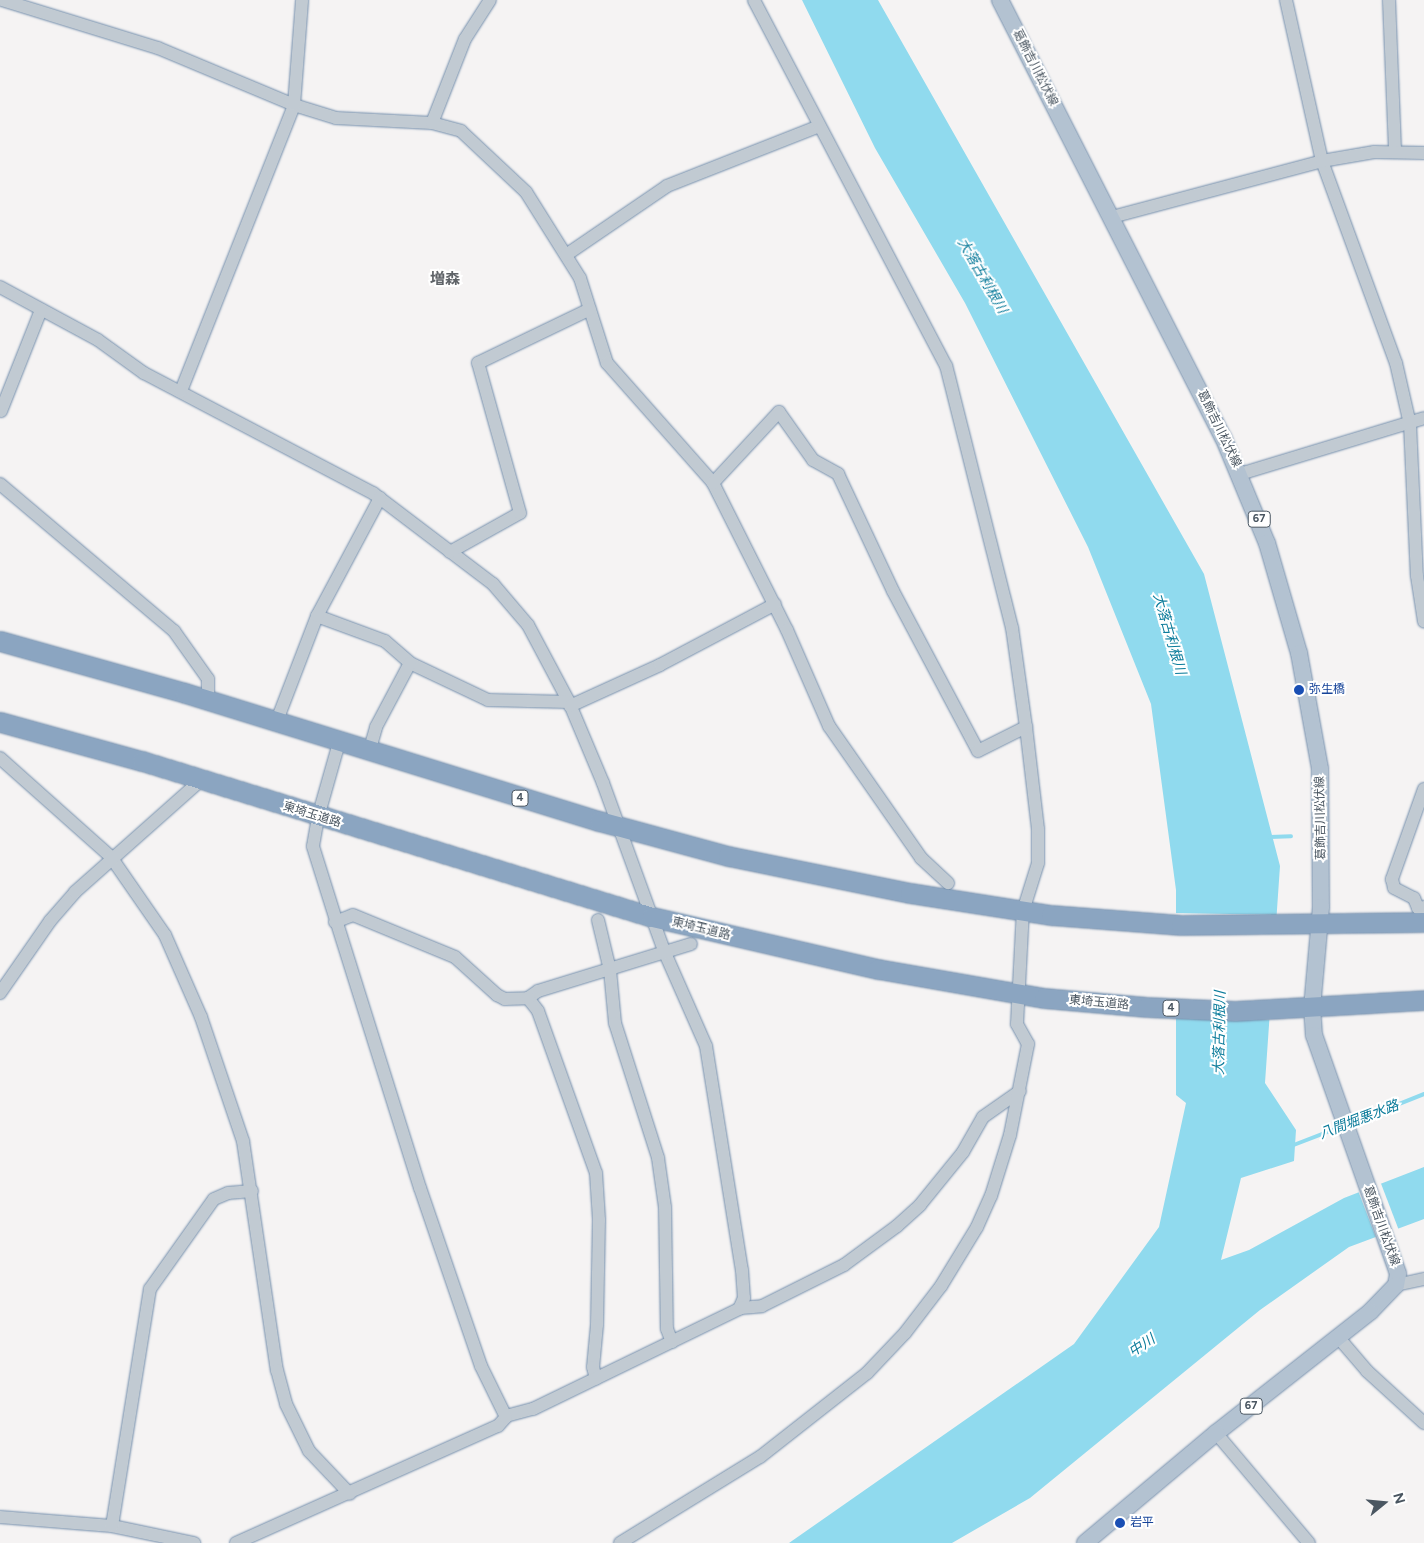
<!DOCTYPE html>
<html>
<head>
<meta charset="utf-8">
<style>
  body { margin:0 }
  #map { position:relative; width:1424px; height:1543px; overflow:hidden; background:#f5f3f3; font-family:Figtree,"Noto Sans JP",sans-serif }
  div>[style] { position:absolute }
  .water>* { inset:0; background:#90daee }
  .pier>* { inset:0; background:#f5f3f3; transform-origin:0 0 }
  .stream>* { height:4px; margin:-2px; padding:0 2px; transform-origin:2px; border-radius:2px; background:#90daee }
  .roads { filter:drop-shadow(0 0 1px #7690ad) drop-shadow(0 0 1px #7690ad) }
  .minor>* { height:12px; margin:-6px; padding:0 6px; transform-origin:6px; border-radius:6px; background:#c1cad2 }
  .major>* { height:16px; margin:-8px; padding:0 8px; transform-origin:8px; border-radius:8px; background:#b3c2d1 }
  .highway>* { height:19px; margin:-9.5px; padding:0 9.5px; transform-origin:9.5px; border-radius:9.5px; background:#8ba5c1 }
  .dots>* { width:14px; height:14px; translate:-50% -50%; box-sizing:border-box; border:2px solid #fff; border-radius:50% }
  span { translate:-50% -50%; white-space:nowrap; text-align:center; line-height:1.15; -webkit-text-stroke:4px #fff; paint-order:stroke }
  .shield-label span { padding:1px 4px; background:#fff; border:1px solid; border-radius:4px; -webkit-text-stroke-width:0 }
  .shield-label { font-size:11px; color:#4a5661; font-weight:700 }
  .street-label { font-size:12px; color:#4a5661 }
  .transit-label { font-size:12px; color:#164399 }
  .left { translate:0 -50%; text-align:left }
  .water-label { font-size:14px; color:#0c7c9b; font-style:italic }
  .quarter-label { font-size:15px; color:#5f6368; font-weight:700 }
  .north { position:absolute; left:1359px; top:1478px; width:50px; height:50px; -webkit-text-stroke:4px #fff; paint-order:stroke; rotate:73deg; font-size:14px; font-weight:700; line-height:20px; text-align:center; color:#4a5661 }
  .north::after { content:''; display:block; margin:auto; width:18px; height:22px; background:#4a5661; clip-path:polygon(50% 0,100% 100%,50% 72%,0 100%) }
</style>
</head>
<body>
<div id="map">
  <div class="water">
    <div style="clip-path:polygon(802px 0,878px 0,1204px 574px,1280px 866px,1265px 1083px,1296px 1130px,1294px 1161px,1241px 1178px,1221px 1260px,1249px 1250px,1344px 1198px,1424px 1167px,1424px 1219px,1349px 1247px,1260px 1310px,1030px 1498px,952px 1543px,789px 1543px,1074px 1344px,1159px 1227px,1186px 1103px,1176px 1095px,1176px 890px,1151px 704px,1088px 547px,965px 303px,875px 148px)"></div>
  </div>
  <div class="pier">
    <div style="left:1173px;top:913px;width:106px;height:105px;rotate:1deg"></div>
    <div style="left:1380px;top:1181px;width:53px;height:24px;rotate:69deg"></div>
  </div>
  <div class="stream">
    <div style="left:1268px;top:837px;width:23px;rotate:-2deg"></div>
    <div style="left:1349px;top:1124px;width:81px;rotate:-21.8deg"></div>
    <div style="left:1291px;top:1146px;width:56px;rotate:-21deg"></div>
  </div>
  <div class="roads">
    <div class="minor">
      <div style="left:2px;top:0;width:163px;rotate:17.1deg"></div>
      <div style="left:158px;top:48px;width:147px;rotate:22.7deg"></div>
      <div style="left:294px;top:105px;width:44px;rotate:17.2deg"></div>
      <div style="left:336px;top:118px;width:96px;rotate:3deg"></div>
      <div style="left:432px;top:123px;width:30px;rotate:15deg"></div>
      <div style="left:461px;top:131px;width:89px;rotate:43.2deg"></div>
      <div style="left:526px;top:192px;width:102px;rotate:57.9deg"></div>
      <div style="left:580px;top:278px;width:89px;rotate:72.4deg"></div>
      <div style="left:607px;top:363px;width:160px;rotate:48.5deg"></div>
      <div style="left:713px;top:483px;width:165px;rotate:63.3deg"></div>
      <div style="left:787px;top:630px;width:105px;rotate:66.4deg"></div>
      <div style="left:829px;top:726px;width:161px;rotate:55.1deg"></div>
      <div style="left:921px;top:858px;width:37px;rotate:43deg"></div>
      <div style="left:1286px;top:0;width:165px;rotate:77.4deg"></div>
      <div style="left:1322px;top:161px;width:215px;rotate:69.9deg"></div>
      <div style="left:1396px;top:363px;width:63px;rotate:77.1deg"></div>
      <div style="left:1410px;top:424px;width:152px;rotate:87.4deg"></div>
      <div style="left:1417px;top:576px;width:46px;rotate:81.2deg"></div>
      <div style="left:1389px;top:0;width:152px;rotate:87.7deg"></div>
      <div style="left:432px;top:123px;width:90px;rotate:-68.6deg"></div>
      <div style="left:465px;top:39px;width:46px;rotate:-57.3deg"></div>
      <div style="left:1112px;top:217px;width:217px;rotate:-14.9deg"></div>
      <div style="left:1322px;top:161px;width:53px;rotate:-9.8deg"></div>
      <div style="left:1374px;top:152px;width:50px;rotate:1.1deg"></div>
      <div style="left:566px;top:255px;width:122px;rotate:-34.3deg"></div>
      <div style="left:667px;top:186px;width:163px;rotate:-21.5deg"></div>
      <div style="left:0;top:287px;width:111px;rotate:28.4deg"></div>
      <div style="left:98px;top:340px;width:57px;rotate:35.7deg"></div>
      <div style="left:144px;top:373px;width:259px;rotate:27.7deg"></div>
      <div style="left:373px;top:493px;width:151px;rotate:37.2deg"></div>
      <div style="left:493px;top:584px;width:54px;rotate:49.5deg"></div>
      <div style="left:528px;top:625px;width:87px;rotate:62deg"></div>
      <div style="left:569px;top:702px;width:88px;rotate:67.2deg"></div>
      <div style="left:603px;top:783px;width:181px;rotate:70deg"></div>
      <div style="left:665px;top:953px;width:102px;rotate:66.2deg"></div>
      <div style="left:706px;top:1046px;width:227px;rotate:80.9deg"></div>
      <div style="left:742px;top:1270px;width:28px;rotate:86deg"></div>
      <div style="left:744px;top:1298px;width:12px;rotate:114deg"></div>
      <div style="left:181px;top:391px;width:308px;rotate:-68.4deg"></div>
      <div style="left:294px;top:105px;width:105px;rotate:-85.6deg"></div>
      <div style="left:1px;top:411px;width:109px;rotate:-68.4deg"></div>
      <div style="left:1240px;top:474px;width:192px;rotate:-16.9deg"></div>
      <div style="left:713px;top:483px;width:97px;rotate:-47.1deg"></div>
      <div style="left:779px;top:412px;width:59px;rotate:54.7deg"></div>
      <div style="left:813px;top:460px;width:29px;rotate:29deg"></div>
      <div style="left:838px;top:474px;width:129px;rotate:64.8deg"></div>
      <div style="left:893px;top:591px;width:181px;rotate:62deg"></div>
      <div style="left:978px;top:751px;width:54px;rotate:-26.6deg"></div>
      <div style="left:0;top:484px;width:228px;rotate:40.2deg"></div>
      <div style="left:174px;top:631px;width:59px;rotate:54.7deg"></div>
      <div style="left:208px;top:679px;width:21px;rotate:90deg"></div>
      <div style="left:450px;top:552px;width:80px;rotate:-29.1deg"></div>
      <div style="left:520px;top:513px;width:156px;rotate:-105.6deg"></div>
      <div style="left:478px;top:363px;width:124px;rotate:-25.7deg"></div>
      <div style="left:317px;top:616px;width:72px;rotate:20.2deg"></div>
      <div style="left:385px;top:641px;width:33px;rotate:41deg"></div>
      <div style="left:410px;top:663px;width:86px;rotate:25.4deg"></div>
      <div style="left:488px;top:700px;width:81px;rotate:1.4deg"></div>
      <div style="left:570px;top:706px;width:99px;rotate:-24.5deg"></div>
      <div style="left:660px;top:665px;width:130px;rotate:-27.9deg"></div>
      <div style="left:276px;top:723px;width:115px;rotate:-69deg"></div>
      <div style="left:317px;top:616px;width:134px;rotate:-61.9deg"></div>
      <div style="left:369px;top:752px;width:26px;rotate:-74deg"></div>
      <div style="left:376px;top:727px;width:72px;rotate:-62deg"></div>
      <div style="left:0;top:758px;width:149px;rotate:41.7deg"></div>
      <div style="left:111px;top:857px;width:95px;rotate:55.3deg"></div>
      <div style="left:165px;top:935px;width:90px;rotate:66.3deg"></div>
      <div style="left:201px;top:1017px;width:131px;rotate:71.3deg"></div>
      <div style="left:243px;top:1141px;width:232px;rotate:81.6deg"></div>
      <div style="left:277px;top:1370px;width:35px;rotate:75deg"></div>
      <div style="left:286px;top:1404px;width:52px;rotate:63.9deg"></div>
      <div style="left:309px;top:1451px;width:59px;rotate:46.4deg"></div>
      <div style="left:1424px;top:789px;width:96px;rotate:109.6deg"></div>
      <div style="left:1392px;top:879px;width:9px;rotate:77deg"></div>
      <div style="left:1394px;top:888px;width:22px;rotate:27deg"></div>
      <div style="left:1414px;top:898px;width:11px;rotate:68deg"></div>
      <div style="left:1418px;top:908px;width:6px;rotate:-9deg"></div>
      <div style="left:598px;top:920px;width:51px;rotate:76.5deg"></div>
      <div style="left:610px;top:970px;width:53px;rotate:84.6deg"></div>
      <div style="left:615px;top:1023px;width:142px;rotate:72.3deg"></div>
      <div style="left:658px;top:1158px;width:49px;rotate:81.9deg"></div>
      <div style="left:665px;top:1207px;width:122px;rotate:89.1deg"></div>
      <div style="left:667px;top:1329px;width:14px;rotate:69deg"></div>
      <div style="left:335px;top:922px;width:19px;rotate:-21deg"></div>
      <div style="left:353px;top:915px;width:110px;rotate:22.4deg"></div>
      <div style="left:455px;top:957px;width:57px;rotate:42.1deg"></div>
      <div style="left:497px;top:995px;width:9px;rotate:27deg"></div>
      <div style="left:505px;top:999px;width:23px;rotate:-2deg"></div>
      <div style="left:528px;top:998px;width:16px;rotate:52deg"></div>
      <div style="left:538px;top:1011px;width:172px;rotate:70.3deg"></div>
      <div style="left:596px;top:1173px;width:47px;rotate:86.3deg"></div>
      <div style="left:599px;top:1220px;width:105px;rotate:91.1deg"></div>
      <div style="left:597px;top:1325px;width:42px;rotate:95.4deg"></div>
      <div style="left:593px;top:1367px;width:12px;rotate:76deg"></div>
      <div style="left:0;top:993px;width:88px;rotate:-55.2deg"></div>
      <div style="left:50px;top:921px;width:38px;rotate:-49deg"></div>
      <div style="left:75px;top:892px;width:169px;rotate:-41.6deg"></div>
      <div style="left:528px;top:998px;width:12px;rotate:-35deg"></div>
      <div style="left:538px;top:991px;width:160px;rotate:-17.1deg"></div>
      <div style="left:1396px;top:1285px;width:29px;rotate:-12deg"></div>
      <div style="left:1338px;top:1337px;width:45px;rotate:49.5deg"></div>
      <div style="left:1367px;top:1371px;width:77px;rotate:42.4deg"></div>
      <div style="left:506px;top:1416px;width:28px;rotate:-15deg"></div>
      <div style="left:533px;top:1409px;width:231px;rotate:-25.9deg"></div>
      <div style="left:741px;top:1308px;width:21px;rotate:-5deg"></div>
      <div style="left:762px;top:1306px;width:92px;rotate:-26.6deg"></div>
      <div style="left:844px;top:1265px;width:66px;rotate:-36.3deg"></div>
      <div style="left:897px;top:1226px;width:31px;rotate:-42deg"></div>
      <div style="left:920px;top:1205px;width:68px;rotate:-50.9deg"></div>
      <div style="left:963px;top:1152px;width:40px;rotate:-60.3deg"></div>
      <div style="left:983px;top:1117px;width:45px;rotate:-35.1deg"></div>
      <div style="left:1216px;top:1433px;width:144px;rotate:49.8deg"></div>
      <div style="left:0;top:1517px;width:112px;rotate:4.6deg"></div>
      <div style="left:112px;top:1526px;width:84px;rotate:11.7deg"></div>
      <div style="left:112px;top:1526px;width:240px;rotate:-80.9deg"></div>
      <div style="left:150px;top:1289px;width:110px;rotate:-54.6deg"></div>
      <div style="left:214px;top:1199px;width:15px;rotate:-23deg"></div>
      <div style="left:228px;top:1193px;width:24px;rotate:-5deg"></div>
      <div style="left:236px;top:1543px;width:287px;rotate:-24.1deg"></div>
      <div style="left:498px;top:1426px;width:12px;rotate:-48deg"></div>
      <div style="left:506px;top:1417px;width:57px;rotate:-116.1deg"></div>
      <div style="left:481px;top:1366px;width:188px;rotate:-108.9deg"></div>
      <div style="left:420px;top:1188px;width:358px;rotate:-107.4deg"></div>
      <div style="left:313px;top:846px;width:29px;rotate:-80deg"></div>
      <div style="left:318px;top:817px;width:77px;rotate:-74.2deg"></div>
      <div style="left:620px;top:1543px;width:164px;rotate:-31.6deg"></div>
      <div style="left:760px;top:1457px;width:136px;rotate:-38.1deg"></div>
      <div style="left:867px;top:1373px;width:55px;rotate:-46.5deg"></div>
      <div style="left:905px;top:1333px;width:59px;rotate:-52.5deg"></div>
      <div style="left:941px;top:1286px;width:69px;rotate:-58.6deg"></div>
      <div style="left:977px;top:1227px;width:34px;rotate:-66deg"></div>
      <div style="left:991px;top:1196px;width:64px;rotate:-72.7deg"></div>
      <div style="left:1010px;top:1135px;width:93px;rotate:-78.8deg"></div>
      <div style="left:1028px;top:1044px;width:23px;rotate:-119deg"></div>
      <div style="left:1017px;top:1024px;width:113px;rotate:-87deg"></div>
      <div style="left:1023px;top:911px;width:50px;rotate:-72.6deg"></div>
      <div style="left:1038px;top:863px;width:34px;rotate:-90deg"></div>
      <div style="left:1038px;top:829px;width:103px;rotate:-96.7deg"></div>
      <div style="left:1026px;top:727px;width:100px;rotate:-98deg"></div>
      <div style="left:1012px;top:628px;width:270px;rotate:-104.1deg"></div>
      <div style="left:946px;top:366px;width:413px;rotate:-117.7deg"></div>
    </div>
    <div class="major">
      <div style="left:1000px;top:0;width:491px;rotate:63deg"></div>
      <div style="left:1223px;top:437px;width:115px;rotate:67.5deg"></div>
      <div style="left:1267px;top:543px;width:115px;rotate:73.8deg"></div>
      <div style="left:1299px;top:653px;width:118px;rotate:79.7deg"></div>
      <div style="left:1320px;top:769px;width:138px;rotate:89.6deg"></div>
      <div style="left:1321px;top:907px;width:100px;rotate:95.1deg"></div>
      <div style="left:1312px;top:1007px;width:28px;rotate:86deg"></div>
      <div style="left:1314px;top:1035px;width:253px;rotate:70.6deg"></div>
      <div style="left:1398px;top:1274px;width:11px;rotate:100deg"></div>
      <div style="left:1396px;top:1285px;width:37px;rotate:134deg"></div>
      <div style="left:1370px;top:1312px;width:196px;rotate:141.8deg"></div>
      <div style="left:1216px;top:1433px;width:171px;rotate:140deg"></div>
    </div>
    <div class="highway">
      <div style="left:0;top:641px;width:192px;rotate:15.7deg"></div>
      <div style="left:185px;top:693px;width:433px;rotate:17.2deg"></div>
      <div style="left:599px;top:821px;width:134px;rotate:15.2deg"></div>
      <div style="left:728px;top:856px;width:186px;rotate:11.5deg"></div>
      <div style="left:910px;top:893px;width:143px;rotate:8.9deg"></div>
      <div style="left:1051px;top:915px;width:130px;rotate:4.4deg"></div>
      <div style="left:1181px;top:925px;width:243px;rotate:-0.7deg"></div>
      <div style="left:0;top:722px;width:147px;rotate:15.4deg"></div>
      <div style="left:142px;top:761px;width:533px;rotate:17.01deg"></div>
      <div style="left:652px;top:917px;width:232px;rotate:13deg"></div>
      <div style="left:878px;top:969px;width:169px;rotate:9.9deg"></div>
      <div style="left:1044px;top:998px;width:103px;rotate:5deg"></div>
      <div style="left:1147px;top:1007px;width:88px;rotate:2.6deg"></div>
      <div style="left:1235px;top:1011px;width:189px;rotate:-3.3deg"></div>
    </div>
  </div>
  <div class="dots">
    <div style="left:1299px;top:690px;background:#1a4fb4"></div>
    <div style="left:1120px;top:1523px;background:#1a4fb4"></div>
  </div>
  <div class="shield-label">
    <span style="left:1259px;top:519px">67</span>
    <span style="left:520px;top:798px">4</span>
    <span style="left:1171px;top:1008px">4</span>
    <span style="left:1251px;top:1406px">67</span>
  </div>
  <div class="street-label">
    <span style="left:1035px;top:68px;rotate:63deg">葛飾吉川松伏線</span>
    <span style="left:1219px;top:429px;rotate:64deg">葛飾吉川松伏線</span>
    <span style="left:312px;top:815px;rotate:17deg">東埼玉道路</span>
    <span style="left:1321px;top:818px;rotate:-91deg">葛飾吉川松伏線</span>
    <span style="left:701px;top:929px;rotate:14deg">東埼玉道路</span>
    <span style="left:1099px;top:1003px;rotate:5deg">東埼玉道路</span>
    <span style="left:1381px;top:1226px;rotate:70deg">葛飾吉川松伏線</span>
  </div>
  <div class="transit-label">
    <span class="left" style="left:1309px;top:690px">弥生橋</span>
    <span class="left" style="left:1130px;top:1523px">岩平</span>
  </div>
  <div class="water-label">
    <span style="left:982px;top:276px;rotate:60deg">大落古利根川</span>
    <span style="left:1169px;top:634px;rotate:74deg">大落古利根川</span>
    <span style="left:1220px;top:1033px;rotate:-89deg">大落古利根川</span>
    <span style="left:1359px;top:1120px;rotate:-21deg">八間堀悪水路</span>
    <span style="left:1142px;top:1346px;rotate:-34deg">中川</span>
  </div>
  <div class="quarter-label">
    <span style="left:445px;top:280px">増森</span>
  </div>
  <div class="north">N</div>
</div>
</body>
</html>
